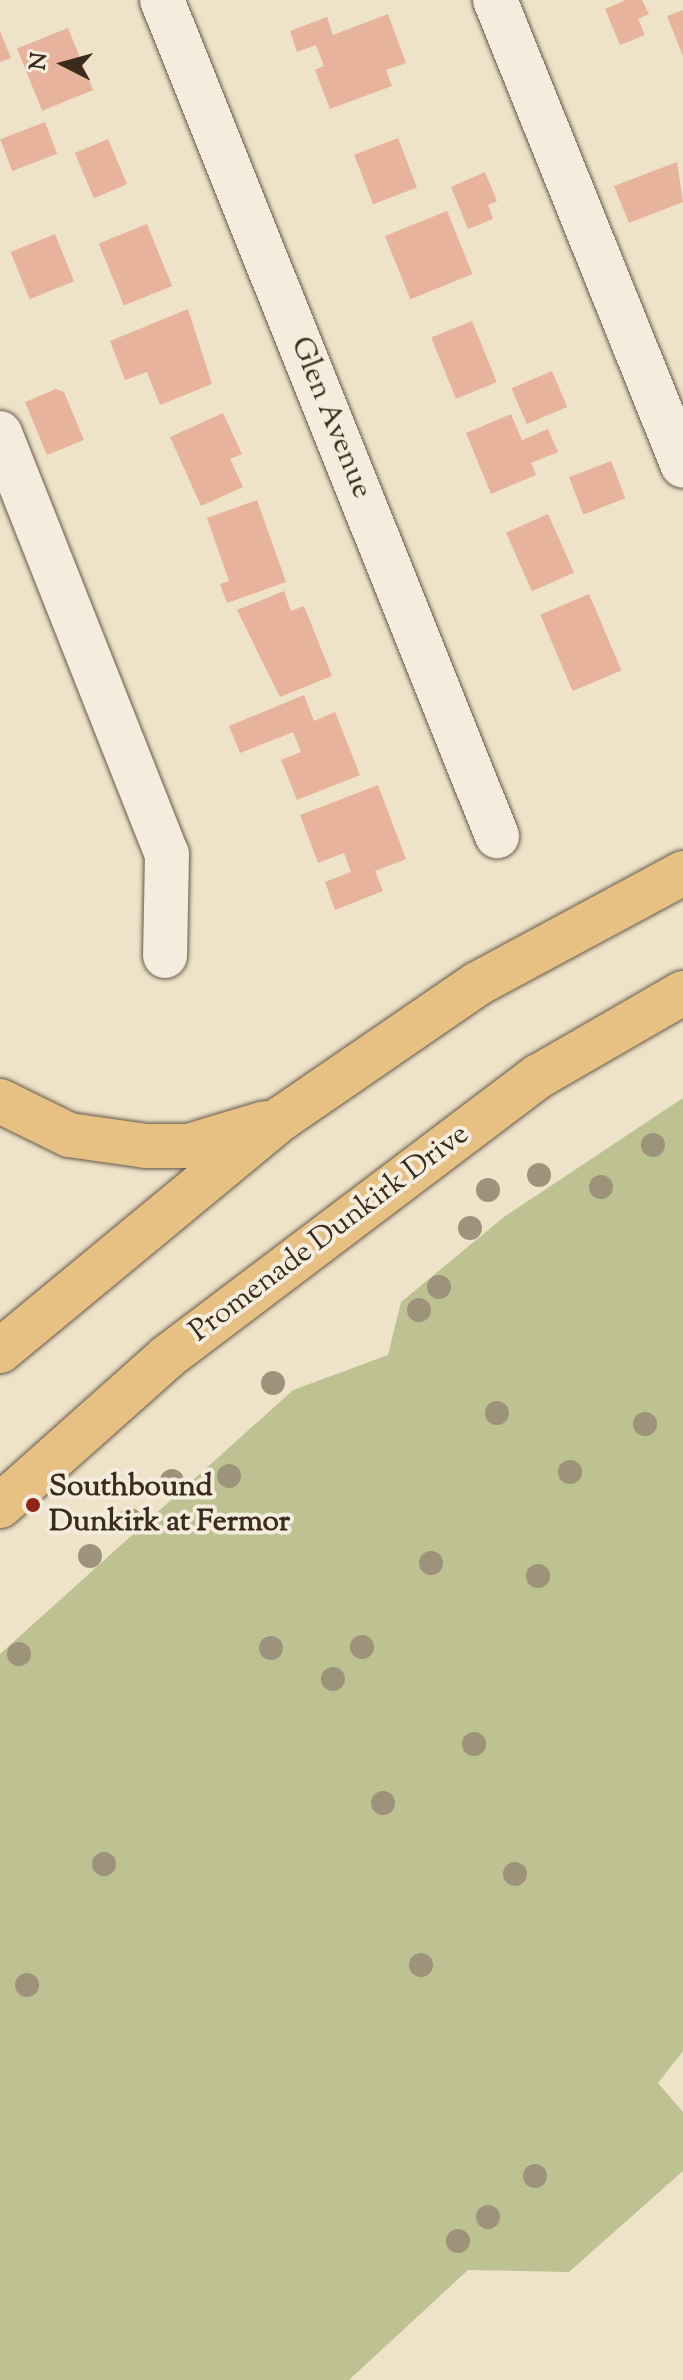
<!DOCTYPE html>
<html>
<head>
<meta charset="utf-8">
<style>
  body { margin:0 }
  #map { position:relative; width:683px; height:2380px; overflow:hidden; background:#eee2c9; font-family:"Sorts Mill Goudy",serif }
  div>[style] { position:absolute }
  .green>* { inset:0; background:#bec293 }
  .building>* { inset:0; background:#e7b39d; transform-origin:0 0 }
  .roads { filter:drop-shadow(0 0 2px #675948) drop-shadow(0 0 2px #675948) }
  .minor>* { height:44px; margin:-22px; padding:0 22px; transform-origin:22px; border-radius:22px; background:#f4ecdc }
  .major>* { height:44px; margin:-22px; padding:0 22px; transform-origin:22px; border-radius:22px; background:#e7c184 }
  .trees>* { width:24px; height:24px; margin:-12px; border-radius:50%; background:#9d927a }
  .dots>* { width:22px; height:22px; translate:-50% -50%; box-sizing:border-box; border:4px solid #f4ecdc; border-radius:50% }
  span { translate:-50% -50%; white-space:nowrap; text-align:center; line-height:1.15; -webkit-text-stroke:8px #f4ecdc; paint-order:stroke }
  .street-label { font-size:30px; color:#3a2b1d }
  .poi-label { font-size:30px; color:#3a2b1d; font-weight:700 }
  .left { translate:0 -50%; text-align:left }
  .north { position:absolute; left:24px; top:24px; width:80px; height:80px; -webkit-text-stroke:6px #f4ecdc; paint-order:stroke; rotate:276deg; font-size:22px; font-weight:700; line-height:32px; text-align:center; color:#3a2b1d }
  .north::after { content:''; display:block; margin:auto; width:28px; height:36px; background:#3a2b1d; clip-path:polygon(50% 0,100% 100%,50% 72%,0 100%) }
</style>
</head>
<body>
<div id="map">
  <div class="green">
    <div style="clip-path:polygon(683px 1098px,683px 2051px,658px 2083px,683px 2112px,683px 2171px,569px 2272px,468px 2270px,349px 2380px,0 2380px,0 1654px,293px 1390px,388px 1355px,401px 1302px,504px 1217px)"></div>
  </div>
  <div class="building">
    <div style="clip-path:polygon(626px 0,642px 0,649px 14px,638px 19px,645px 35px,620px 45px,605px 9px)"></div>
    <div style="clip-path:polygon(683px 10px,683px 56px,667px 16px)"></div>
    <div style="clip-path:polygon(388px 14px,406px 63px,386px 70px,392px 86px,330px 109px,315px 70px,324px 66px,316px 45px,297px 52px,290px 31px,327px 17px,333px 35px)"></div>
    <div style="left:68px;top:28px;width:67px;height:55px;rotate:68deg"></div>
    <div style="clip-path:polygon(0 31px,11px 58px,0 62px)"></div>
    <div style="left:45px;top:122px;width:34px;height:48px;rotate:69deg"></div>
    <div style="left:398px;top:138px;width:53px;height:47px;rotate:69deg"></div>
    <div style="left:108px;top:139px;width:49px;height:36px;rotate:67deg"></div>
    <div style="clip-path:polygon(677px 162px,683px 202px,629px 223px,614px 186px)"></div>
    <div style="clip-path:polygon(485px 172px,497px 201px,488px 205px,493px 219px,468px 229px,451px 187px)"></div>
    <div style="left:447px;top:211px;width:68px;height:67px;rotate:68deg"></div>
    <div style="left:147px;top:224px;width:67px;height:52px;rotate:68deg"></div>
    <div style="left:55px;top:234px;width:51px;height:48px;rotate:68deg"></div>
    <div style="clip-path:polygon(188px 309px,212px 384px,160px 405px,147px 372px,125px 380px,110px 341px)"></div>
    <div style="left:472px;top:321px;width:66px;height:44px;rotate:68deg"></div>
    <div style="left:552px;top:371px;width:39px;height:44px;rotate:67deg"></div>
    <div style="clip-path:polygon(56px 389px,64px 392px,84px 440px,47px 455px,25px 402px)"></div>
    <div style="clip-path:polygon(223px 413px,242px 454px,230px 459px,243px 487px,201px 506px,170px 437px)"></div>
    <div style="clip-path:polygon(511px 414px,522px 440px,548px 429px,558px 452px,531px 463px,536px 475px,491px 494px,466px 433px)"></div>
    <div style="left:611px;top:461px;width:40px;height:45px;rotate:69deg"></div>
    <div style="clip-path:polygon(257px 500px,286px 582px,227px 603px,220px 584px,229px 581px,207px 518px)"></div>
    <div style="left:548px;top:514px;width:64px;height:46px;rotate:66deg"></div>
    <div style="clip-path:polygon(284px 591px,291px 611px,304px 606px,332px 676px,280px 697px,237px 610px)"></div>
    <div style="left:589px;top:594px;width:83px;height:53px;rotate:67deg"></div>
    <div style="clip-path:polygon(304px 695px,314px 721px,335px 712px,360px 775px,297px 800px,281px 760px,301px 752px,293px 732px,240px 753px,229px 726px)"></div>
    <div style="clip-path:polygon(378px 785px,406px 859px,375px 871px,383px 891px,335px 910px,325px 882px,351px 872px,344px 853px,318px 863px,300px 815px)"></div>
  </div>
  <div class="roads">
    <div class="minor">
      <div style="left:162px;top:0;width:901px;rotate:68.16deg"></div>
      <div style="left:495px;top:0;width:502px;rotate:68.03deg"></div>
      <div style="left:0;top:433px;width:453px;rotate:68.4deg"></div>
      <div style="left:167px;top:854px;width:102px;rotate:91.1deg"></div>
    </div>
    <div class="major">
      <div style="left:0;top:1101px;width:77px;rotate:26.2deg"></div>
      <div style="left:69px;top:1135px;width:78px;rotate:8.1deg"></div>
      <div style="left:146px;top:1146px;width:42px"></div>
      <div style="left:188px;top:1146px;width:80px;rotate:-16.6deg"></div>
      <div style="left:0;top:1351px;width:366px;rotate:-39.6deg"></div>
      <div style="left:282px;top:1118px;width:237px;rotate:-34.5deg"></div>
      <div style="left:477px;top:984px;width:234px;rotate:-28.3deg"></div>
      <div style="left:0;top:1506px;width:224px;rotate:-41.7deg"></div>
      <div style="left:167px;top:1357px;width:466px;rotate:-37.1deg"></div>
      <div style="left:539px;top:1076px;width:166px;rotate:-30deg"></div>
    </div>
  </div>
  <div class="trees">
    <div style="left:653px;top:1145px"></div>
    <div style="left:539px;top:1175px"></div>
    <div style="left:601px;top:1187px"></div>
    <div style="left:488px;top:1190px"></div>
    <div style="left:470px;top:1228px"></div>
    <div style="left:439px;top:1287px"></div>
    <div style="left:419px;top:1310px"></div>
    <div style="left:273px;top:1383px"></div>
    <div style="left:497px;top:1413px"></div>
    <div style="left:645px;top:1424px"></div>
    <div style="left:570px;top:1472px"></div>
    <div style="left:229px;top:1476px"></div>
    <div style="left:172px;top:1481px"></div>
    <div style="left:130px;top:1520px"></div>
    <div style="left:90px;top:1556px"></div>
    <div style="left:431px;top:1563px"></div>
    <div style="left:538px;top:1576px"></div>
    <div style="left:362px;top:1647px"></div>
    <div style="left:271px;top:1648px"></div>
    <div style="left:19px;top:1654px"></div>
    <div style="left:333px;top:1679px"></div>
    <div style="left:474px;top:1744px"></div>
    <div style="left:383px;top:1803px"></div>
    <div style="left:104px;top:1864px"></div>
    <div style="left:515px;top:1874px"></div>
    <div style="left:421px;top:1965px"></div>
    <div style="left:27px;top:1985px"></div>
    <div style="left:535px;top:2176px"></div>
    <div style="left:488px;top:2217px"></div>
    <div style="left:458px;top:2241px"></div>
  </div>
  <div class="dots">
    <div style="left:33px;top:1505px;background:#8f2418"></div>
  </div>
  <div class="street-label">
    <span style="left:330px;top:418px;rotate:68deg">Glen Avenue</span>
    <span style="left:330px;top:1234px;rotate:-37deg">Promenade Dunkirk Drive</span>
  </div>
  <div class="poi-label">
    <span class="left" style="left:49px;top:1505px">Southbound<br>Dunkirk at Fermor</span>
  </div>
  <div class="north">N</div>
</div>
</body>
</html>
